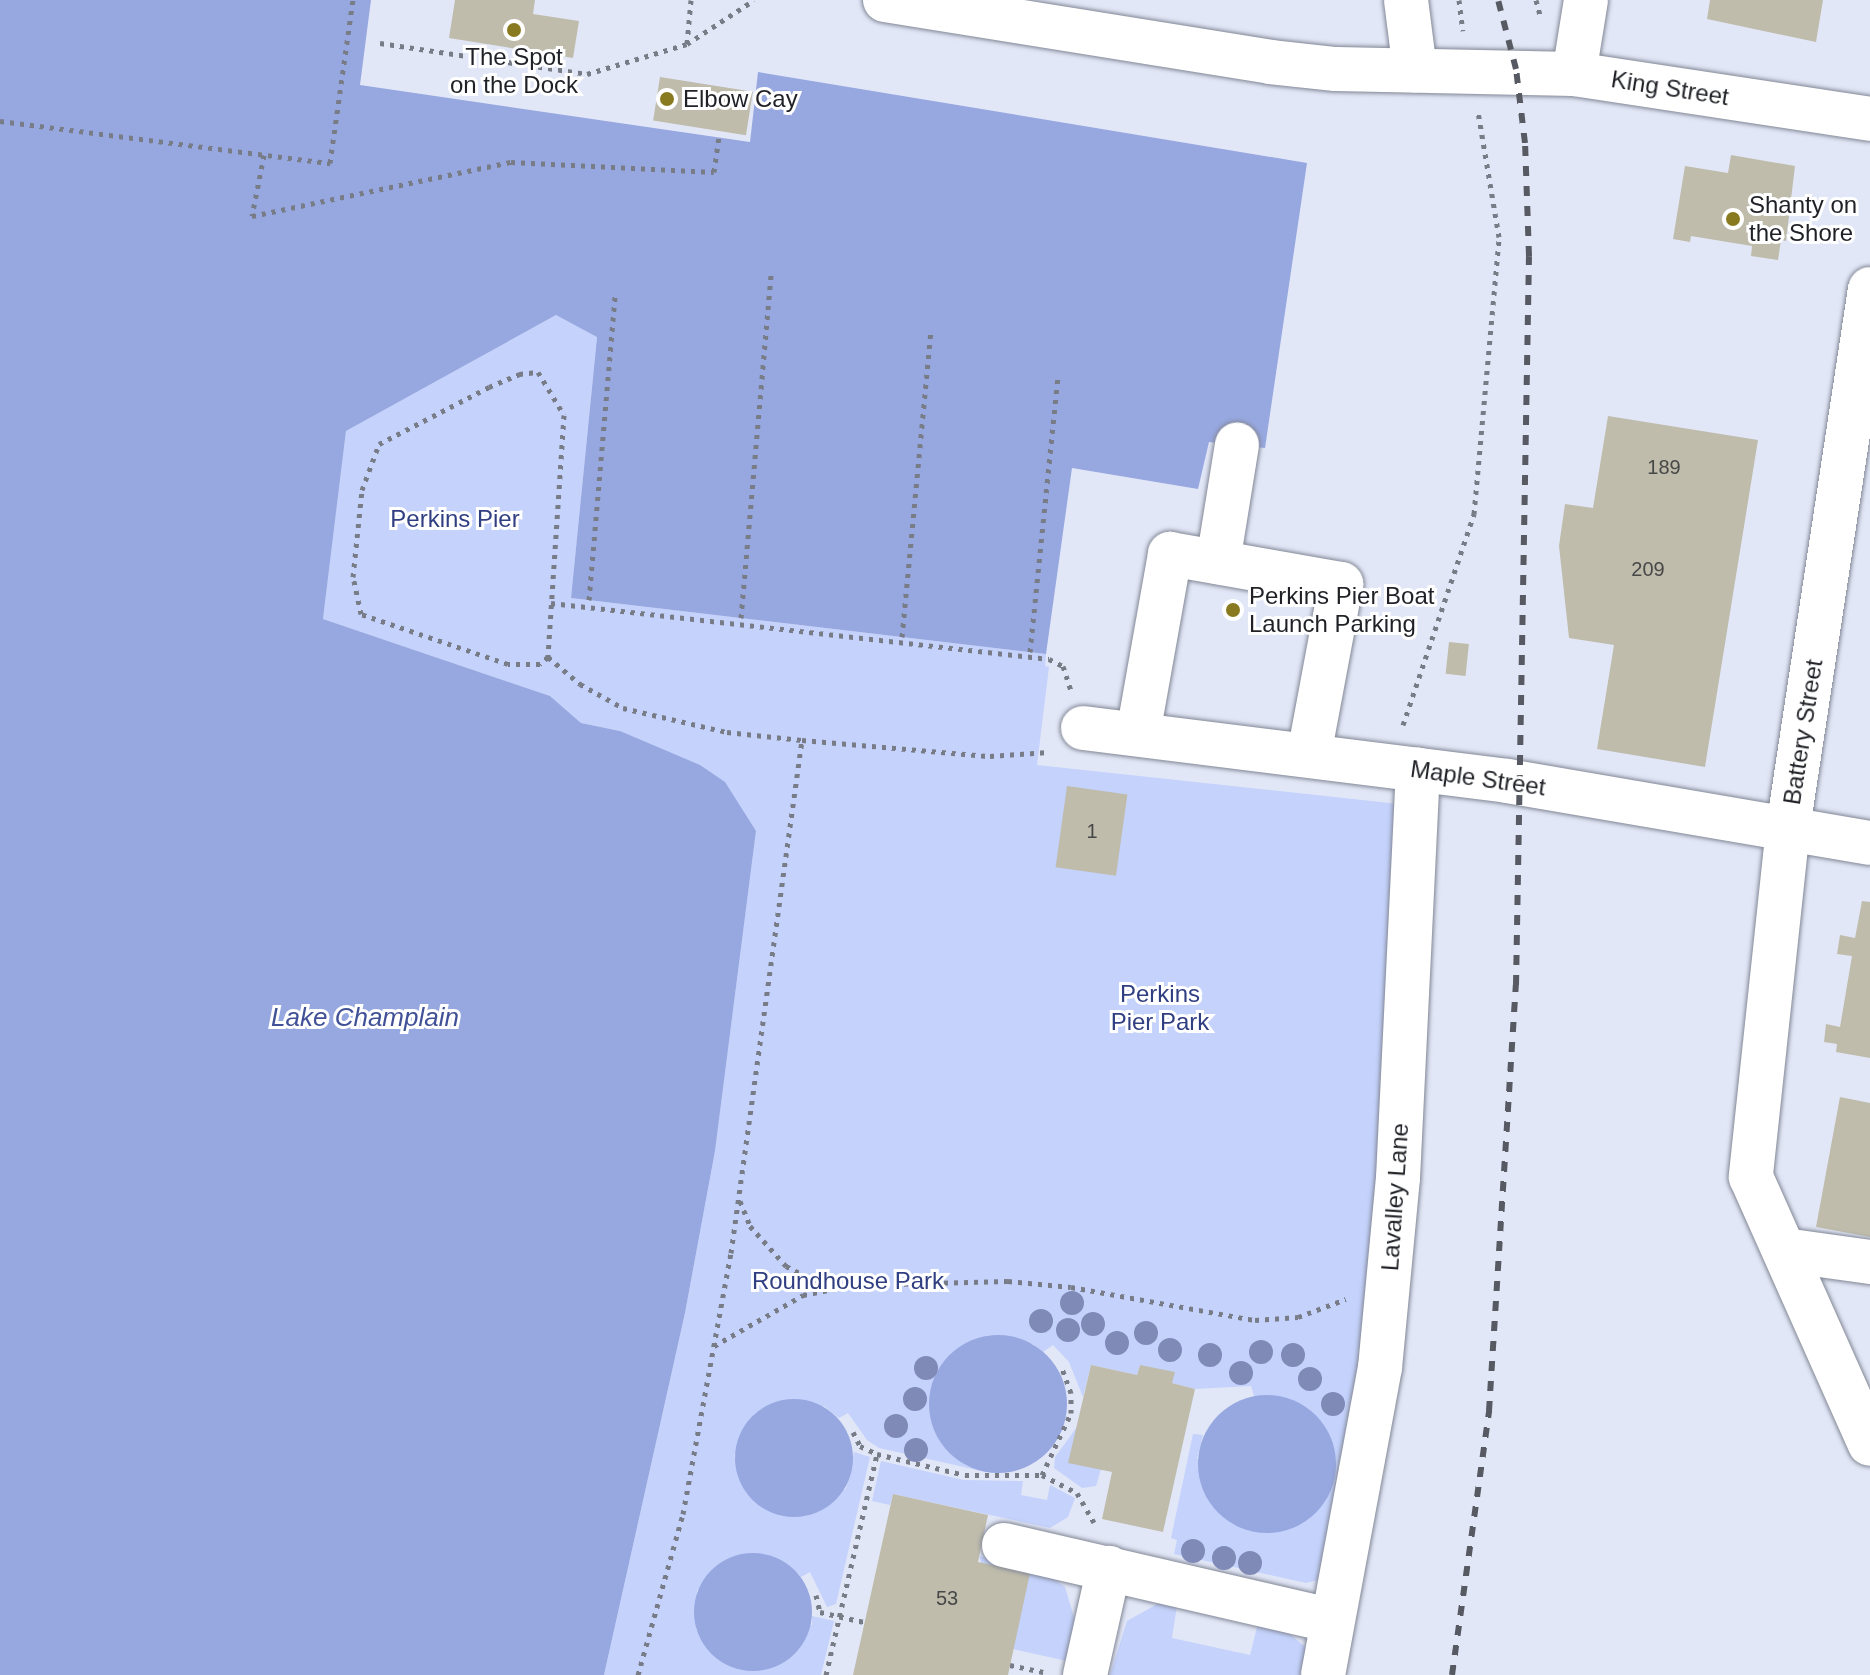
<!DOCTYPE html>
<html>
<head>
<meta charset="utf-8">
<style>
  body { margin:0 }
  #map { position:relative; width:1870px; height:1675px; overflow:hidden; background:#e2e7f7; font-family:Arial,sans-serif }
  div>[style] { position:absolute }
  .green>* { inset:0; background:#c4d2fc }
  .water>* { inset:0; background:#97a8e1 }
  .round { border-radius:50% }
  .building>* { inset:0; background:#bfbcac; transform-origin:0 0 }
  .path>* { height:5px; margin-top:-2.5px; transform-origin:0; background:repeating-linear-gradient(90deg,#787c86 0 4px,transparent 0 10px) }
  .roads { filter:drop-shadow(0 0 2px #828795) drop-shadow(0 0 2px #828795) }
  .minor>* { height:44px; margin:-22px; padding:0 22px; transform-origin:22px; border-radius:22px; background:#fff }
  .rail>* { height:6px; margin-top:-3px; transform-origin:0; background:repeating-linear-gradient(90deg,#575a62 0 10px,transparent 0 20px) }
  .trees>* { width:24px; height:24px; margin:-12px; border-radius:50%; background:#808ab7 }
  .dots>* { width:22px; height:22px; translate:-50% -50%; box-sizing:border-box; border:4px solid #fff; border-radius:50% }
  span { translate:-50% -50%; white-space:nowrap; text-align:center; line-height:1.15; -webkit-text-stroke:6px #fff; paint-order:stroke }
  .number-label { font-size:20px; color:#474848 }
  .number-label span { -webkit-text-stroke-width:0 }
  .poi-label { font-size:24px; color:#1f2126 }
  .left { translate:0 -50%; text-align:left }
  .street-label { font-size:24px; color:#1f2126 }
  .park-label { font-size:24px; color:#303e82 }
  .water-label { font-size:26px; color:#415197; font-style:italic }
</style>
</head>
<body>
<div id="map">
  <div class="green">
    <div style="clip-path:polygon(556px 315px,597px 336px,571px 598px,1046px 654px,1045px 666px,1049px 667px,1037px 765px,1399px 804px,1380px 1287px,1331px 1577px,1306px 1583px,1174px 1554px,1177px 1540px,1171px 1538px,1193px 1434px,1203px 1435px,1197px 1459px,1336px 1458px,1319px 1419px,1254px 1396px,1251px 1386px,1195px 1389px,1172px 1383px,1140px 1365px,1137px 1375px,1091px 1365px,1083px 1397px,1069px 1362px,1053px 1345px,1043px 1352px,1033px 1344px,989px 1335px,950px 1354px,965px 1465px,986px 1472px,879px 1448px,867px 1440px,848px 1413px,839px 1418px,824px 1406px,734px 1455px,747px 1494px,818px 1512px,846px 1488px,854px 1452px,870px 1457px,836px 1604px,827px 1607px,810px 1572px,801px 1577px,798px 1573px,697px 1590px,696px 1630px,812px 1625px,812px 1616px,834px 1621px,821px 1675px,604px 1675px,685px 1313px,715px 1151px,756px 831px,620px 731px,581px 723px,550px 696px,323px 619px,346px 431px)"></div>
    <div style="clip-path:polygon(1077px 1427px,1101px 1469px,1096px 1486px,1082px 1488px,1054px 1468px,1055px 1457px)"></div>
    <div style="clip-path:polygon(881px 1461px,964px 1480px,1023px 1481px,1021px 1495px,1047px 1500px,1050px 1485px,1075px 1498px,1068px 1517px,1050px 1528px,893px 1494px,890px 1505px,872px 1501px)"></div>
    <div style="clip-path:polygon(979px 1556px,1040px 1569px,1065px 1587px,1076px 1624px,1067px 1661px,1013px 1649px)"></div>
    <div style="clip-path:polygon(1159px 1603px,1177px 1605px,1172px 1638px,1250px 1655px,1258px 1623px,1285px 1630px,1304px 1646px,1313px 1675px,1110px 1675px,1127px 1621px)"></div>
  </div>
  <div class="water">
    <div style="clip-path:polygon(0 0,371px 0,360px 85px,750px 142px,758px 72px,1307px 163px,1265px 448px,1209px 442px,1198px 489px,1072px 468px,1046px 654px,571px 598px,597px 337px,556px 315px,346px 431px,323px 619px,550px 696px,581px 723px,620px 731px,700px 765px,725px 782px,756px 831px,715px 1151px,685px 1313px,604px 1675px,0 1675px)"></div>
    <div class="round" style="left:929px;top:1335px;width:138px;height:138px"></div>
    <div class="round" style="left:1198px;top:1395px;width:138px;height:138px"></div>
    <div class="round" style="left:735px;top:1399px;width:118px;height:118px"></div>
    <div class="round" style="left:694px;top:1553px;width:118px;height:118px"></div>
  </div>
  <div class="building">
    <div style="clip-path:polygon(455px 0,535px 0,533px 14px,579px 21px,573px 58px,449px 38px)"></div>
    <div style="clip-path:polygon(1710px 0,1823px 0,1816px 42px,1707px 19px)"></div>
    <div style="left:660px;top:77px;width:94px;height:44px;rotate:9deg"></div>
    <div style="clip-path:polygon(1731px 155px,1795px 166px,1786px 241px,1781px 240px,1778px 260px,1751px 256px,1752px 246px,1691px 236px,1690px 242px,1673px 239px,1685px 166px,1728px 173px)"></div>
    <div style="clip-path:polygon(1608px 416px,1758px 440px,1705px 767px,1597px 749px,1614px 645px,1569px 638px,1559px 546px,1565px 504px,1593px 508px)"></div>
    <div style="left:1449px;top:642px;width:20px;height:32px;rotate:6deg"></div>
    <div style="left:1067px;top:786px;width:61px;height:82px;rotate:8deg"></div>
    <div style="clip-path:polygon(1862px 901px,1870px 902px,1870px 1058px,1836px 1052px,1837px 1044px,1824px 1042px,1826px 1024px,1840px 1027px,1852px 956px,1837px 954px,1840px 935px,1855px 938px)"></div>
    <div style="clip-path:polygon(1840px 1097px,1870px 1103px,1870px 1237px,1816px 1227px)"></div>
    <div style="clip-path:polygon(1091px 1365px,1137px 1375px,1140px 1365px,1175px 1372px,1172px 1383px,1195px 1389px,1163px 1532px,1102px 1519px,1112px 1472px,1068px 1463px)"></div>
    <div style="clip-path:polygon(893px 1494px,988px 1515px,978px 1562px,1030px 1573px,1008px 1675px,853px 1675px)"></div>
  </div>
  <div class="path">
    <div style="left:691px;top:0;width:44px;rotate:95.2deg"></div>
    <div style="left:687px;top:44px;width:80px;rotate:-33.3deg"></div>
    <div style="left:1459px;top:0;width:31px;rotate:83deg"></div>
    <div style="left:1536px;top:0;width:16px;rotate:75deg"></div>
    <div style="left:380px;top:43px;width:209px;rotate:8.5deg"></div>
    <div style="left:587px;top:74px;width:104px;rotate:-16.7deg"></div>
    <div style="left:0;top:121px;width:333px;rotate:7.3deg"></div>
    <div style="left:330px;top:163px;width:165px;rotate:-82deg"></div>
    <div style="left:264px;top:155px;width:62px;rotate:101.1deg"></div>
    <div style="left:252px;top:216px;width:265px;rotate:-11.8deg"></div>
    <div style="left:511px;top:162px;width:203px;rotate:2.8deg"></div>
    <div style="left:714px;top:172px;width:34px;rotate:-82deg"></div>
    <div style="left:538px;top:372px;width:50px;rotate:58.8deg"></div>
    <div style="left:564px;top:415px;width:243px;rotate:93.8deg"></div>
    <div style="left:548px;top:657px;width:11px;rotate:139deg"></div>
    <div style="left:540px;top:664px;width:32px;rotate:180deg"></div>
    <div style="left:508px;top:664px;width:155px;rotate:-161.2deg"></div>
    <div style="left:361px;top:614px;width:38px;rotate:-102deg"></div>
    <div style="left:353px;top:577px;width:87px;rotate:-84.1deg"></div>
    <div style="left:362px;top:490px;width:49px;rotate:-69.7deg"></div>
    <div style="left:379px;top:444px;width:124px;rotate:-27.4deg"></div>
    <div style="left:489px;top:387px;width:33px;rotate:-23deg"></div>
    <div style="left:519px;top:374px;width:19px;rotate:-6deg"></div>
    <div style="left:589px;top:600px;width:307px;rotate:-85.1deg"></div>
    <div style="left:551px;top:603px;width:501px;rotate:6.42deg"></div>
    <div style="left:1049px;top:659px;width:16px;rotate:27deg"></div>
    <div style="left:1063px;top:666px;width:26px;rotate:72deg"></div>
    <div style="left:741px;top:618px;width:344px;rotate:-85deg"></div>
    <div style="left:902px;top:637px;width:306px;rotate:-84.6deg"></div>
    <div style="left:1030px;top:652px;width:275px;rotate:-84.2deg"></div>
    <div style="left:548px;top:657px;width:42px;rotate:40.2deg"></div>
    <div style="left:580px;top:684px;width:49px;rotate:29.2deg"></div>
    <div style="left:623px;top:708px;width:107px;rotate:13deg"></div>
    <div style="left:727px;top:732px;width:75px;rotate:6.1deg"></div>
    <div style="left:1403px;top:725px;width:223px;rotate:-71.4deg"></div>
    <div style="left:1474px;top:514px;width:278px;rotate:-84.8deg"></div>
    <div style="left:1499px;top:237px;width:128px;rotate:-99.5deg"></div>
    <div style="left:740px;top:1201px;width:27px;rotate:68deg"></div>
    <div style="left:750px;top:1226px;width:54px;rotate:48deg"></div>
    <div style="left:786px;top:1266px;width:50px;rotate:27.6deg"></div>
    <div style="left:714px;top:1346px;width:103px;rotate:-29.8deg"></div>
    <div style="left:803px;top:1295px;width:52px;rotate:-11.1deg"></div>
    <div style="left:854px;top:1285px;width:154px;rotate:-1.5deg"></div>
    <div style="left:1008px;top:1281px;width:63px;rotate:5.4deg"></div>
    <div style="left:1071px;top:1287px;width:187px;rotate:10.2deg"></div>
    <div style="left:1255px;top:1320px;width:43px;rotate:-4deg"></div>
    <div style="left:1298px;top:1317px;width:51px;rotate:-20.6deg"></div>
    <div style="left:853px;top:1432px;width:16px;rotate:63deg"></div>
    <div style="left:860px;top:1446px;width:19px;rotate:25deg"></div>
    <div style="left:877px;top:1454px;width:90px;rotate:13.4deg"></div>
    <div style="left:965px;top:1475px;width:77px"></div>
    <div style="left:1042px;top:1475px;width:39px;rotate:27deg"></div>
    <div style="left:1077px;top:1493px;width:34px;rotate:60deg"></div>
    <div style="left:1042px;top:1475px;width:68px;rotate:-64.9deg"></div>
    <div style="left:1071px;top:1413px;width:20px;rotate:-90deg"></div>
    <div style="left:1071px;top:1393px;width:27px;rotate:-110deg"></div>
    <div style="left:816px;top:1595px;width:17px;rotate:77deg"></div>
    <div style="left:820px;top:1612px;width:45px;rotate:12.8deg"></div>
    <div style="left:1010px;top:1665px;width:34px;rotate:12deg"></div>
    <div style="left:638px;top:1675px;width:167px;rotate:-74.4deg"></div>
    <div style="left:683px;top:1514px;width:265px;rotate:-79.6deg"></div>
    <div style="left:731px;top:1253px;width:518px;rotate:-82.12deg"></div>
    <div style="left:802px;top:740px;width:189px;rotate:4.9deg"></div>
    <div style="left:990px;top:756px;width:59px;rotate:-3.9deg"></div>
    <div style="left:826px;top:1675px;width:227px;rotate:-77deg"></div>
  </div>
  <div class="roads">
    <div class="minor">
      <div style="left:885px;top:0;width:390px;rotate:9.1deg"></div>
      <div style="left:1270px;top:62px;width:66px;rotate:6.1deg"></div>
      <div style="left:1336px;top:69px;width:238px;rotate:1.2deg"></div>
      <div style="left:1574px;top:74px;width:299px;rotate:8.6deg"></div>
      <div style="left:1406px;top:0;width:71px;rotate:82.7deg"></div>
      <div style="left:1574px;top:74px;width:75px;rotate:-80.8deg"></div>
      <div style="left:1870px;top:289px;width:545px;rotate:98.65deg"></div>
      <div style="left:1788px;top:828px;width:351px;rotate:96.1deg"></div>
      <div style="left:1751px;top:1177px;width:292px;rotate:66deg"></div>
      <div style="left:1218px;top:562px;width:119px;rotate:-80.8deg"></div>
      <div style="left:1083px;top:728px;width:427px;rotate:7.1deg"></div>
      <div style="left:1507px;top:781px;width:368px;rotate:9.7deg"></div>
      <div style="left:1138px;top:734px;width:183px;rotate:-79.9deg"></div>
      <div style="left:1170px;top:554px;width:174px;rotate:10deg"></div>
      <div style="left:1341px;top:584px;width:174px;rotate:100.6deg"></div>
      <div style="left:1784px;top:1250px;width:87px;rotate:7.9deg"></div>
      <div style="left:1004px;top:1545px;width:337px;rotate:13deg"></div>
      <div style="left:1085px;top:1675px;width:110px;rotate:-77.4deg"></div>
      <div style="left:1323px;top:1675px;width:312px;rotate:-79.5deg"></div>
      <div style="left:1380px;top:1368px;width:191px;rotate:-84.6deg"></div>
      <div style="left:1398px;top:1178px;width:409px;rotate:-87.2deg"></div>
    </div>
  </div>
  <div class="rail">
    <div style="left:1452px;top:1675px;width:267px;rotate:-82deg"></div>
    <div style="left:1489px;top:1411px;width:427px;rotate:-86.4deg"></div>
    <div style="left:1516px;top:985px;width:729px;rotate:-88.98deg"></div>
    <div style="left:1529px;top:256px;width:113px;rotate:-92deg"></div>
    <div style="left:1525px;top:143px;width:75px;rotate:-96.9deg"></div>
    <div style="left:1516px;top:69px;width:71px;rotate:-104.6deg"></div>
  </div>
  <div class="trees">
    <div style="left:1072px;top:1303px"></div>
    <div style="left:1041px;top:1321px"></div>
    <div style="left:1093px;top:1324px"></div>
    <div style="left:1068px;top:1330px"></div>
    <div style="left:1146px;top:1333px"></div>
    <div style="left:1117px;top:1343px"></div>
    <div style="left:1170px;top:1350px"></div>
    <div style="left:1261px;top:1352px"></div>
    <div style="left:1210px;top:1355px"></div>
    <div style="left:1293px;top:1355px"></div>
    <div style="left:926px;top:1368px"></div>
    <div style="left:1241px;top:1373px"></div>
    <div style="left:1310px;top:1379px"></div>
    <div style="left:915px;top:1399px"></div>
    <div style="left:1333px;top:1404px"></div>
    <div style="left:896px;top:1426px"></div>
    <div style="left:916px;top:1450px"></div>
    <div style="left:1193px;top:1551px"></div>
    <div style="left:1224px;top:1558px"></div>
    <div style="left:1250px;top:1563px"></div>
  </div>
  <div class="dots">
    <div style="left:514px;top:30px;background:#8a7a1f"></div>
    <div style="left:667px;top:99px;background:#8a7a1f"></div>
    <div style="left:1733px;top:219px;background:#8a7a1f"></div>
    <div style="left:1233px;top:610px;background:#8a7a1f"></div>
  </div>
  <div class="number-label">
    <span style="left:1664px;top:467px">189</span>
    <span style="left:1648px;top:569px">209</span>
    <span style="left:1092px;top:831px">1</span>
    <span style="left:947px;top:1598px">53</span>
  </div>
  <div class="poi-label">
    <span style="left:514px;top:71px">The Spot<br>on the Dock</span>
    <span class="left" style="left:683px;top:99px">Elbow Cay</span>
    <span class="left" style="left:1749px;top:219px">Shanty on<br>the Shore</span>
    <span class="left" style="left:1249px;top:610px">Perkins Pier Boat<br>Launch Parking</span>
  </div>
  <div class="street-label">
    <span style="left:1670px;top:88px;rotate:9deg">King Street</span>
    <span style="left:1803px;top:732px;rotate:-81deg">Battery Street</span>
    <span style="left:1478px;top:778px;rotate:8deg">Maple Street</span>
    <span style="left:1395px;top:1197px;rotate:-86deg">Lavalley Lane</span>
  </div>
  <div class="park-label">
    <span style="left:455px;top:519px">Perkins Pier</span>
    <span style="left:1160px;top:1008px">Perkins<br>Pier Park</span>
    <span style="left:848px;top:1281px">Roundhouse Park</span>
  </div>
  <div class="water-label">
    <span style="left:365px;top:1018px">Lake Champlain</span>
  </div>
</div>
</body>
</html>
